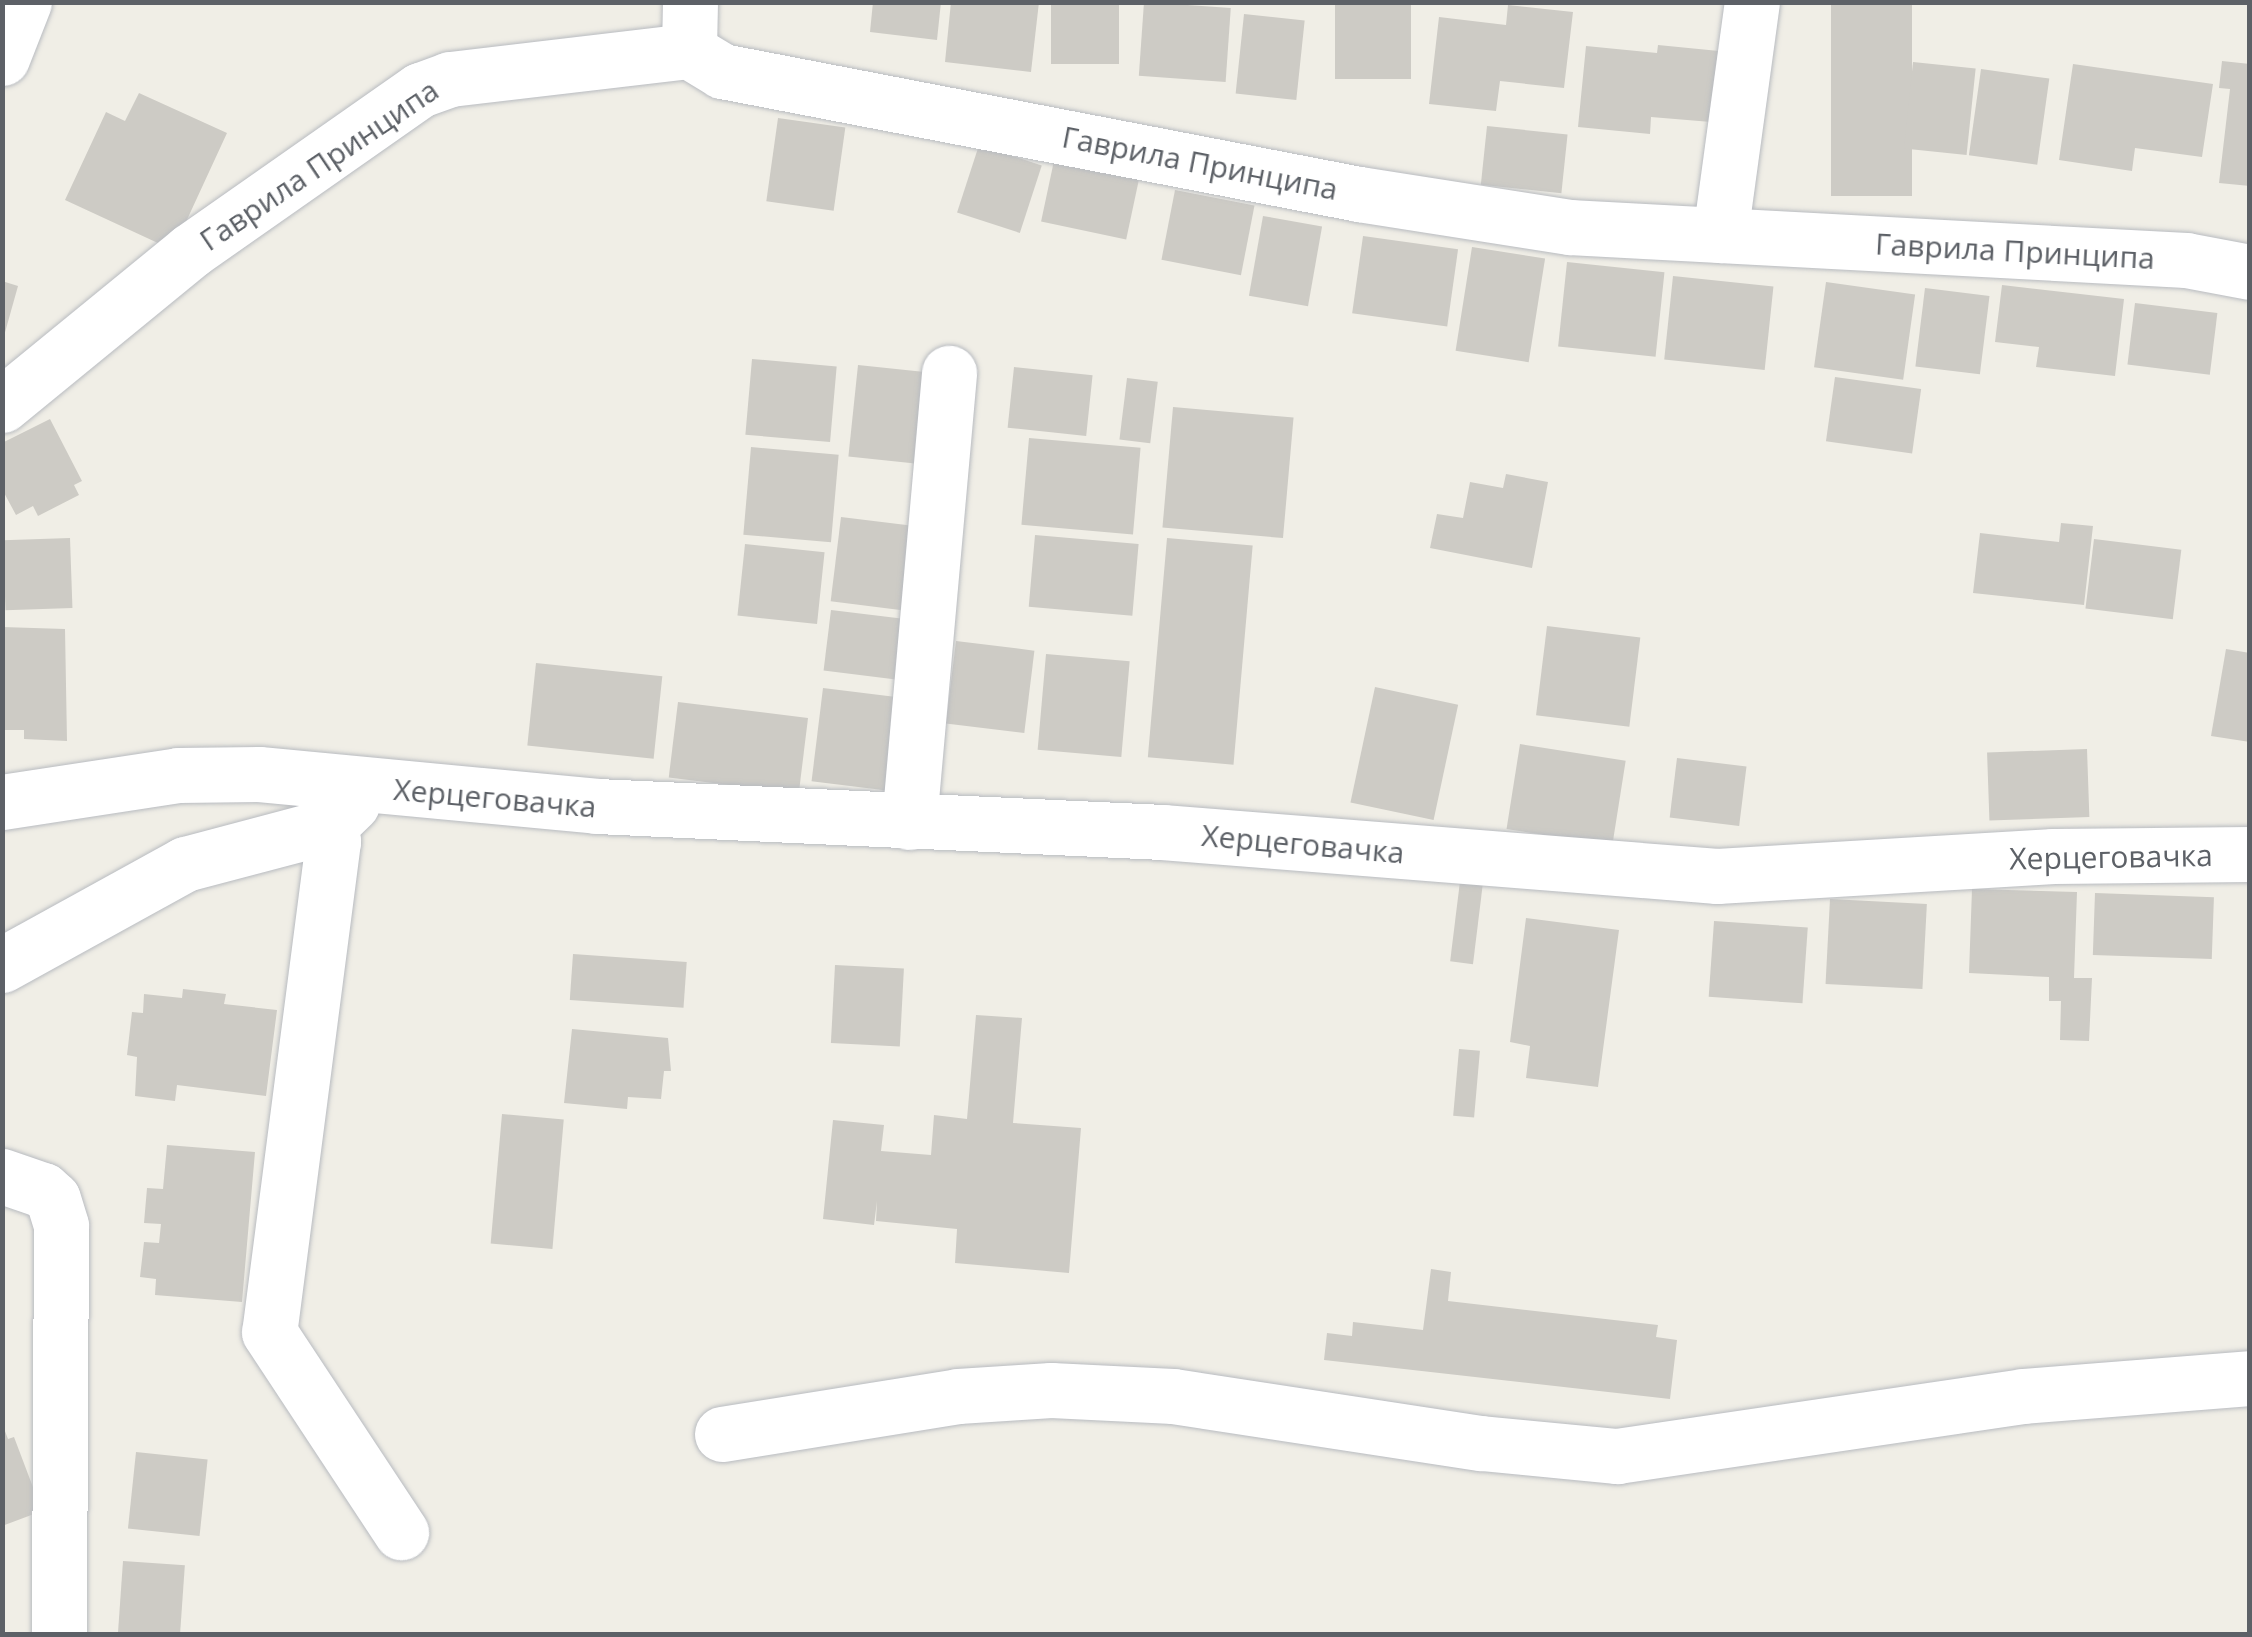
<!DOCTYPE html>
<html>
<head>
<meta charset="utf-8">
<style>
  body { margin:0 }
  #map { position:relative; width:2252px; height:1637px; overflow:hidden; background:#f0eee6; font-family:"Open Sans",sans-serif }
  div>[style] { position:absolute }
  .building>* { inset:0; background:#cdcbc5; transform-origin:0 0 }
  .roads { filter:drop-shadow(0 0 2px #b8bbc0) drop-shadow(0 0 2px #b8bbc0) }
  .minor>* { height:55px; margin:-27.5px; padding:0 27.5px; transform-origin:27.5px; border-radius:27.5px; background:#fff }
  span { translate:-50% -50%; white-space:nowrap; text-align:center; line-height:1.15; -webkit-text-stroke:8px #fff; paint-order:stroke }
  .street-label { font-size:30px; color:#5d6167 }
  .frame { position:absolute; inset:0; border:5px solid #5d6167; pointer-events:none }
</style>
</head>
<body>
<div id="map">
  <div class="building">
    <div style="clip-path:polygon(873px 2px,941px 2px,937px 40px,870px 32px)"></div>
    <div style="clip-path:polygon(951px 2px,1039px 2px,1031px 72px,945px 62px)"></div>
    <div style="left:1051px;top:2px;width:68px;height:62px"></div>
    <div style="left:1144px;top:2px;width:87px;height:74px;rotate:4deg"></div>
    <div style="left:1335px;top:2px;width:76px;height:77px"></div>
    <div style="left:1831px;top:2px;width:81px;height:194px"></div>
    <div style="clip-path:polygon(1508px 5px,1573px 12px,1564px 88px,1500px 81px,1496px 111px,1429px 104px,1439px 17px,1506px 25px)"></div>
    <div style="left:1244px;top:14px;width:61px;height:80px;rotate:6deg"></div>
    <div style="clip-path:polygon(1658px 45px,1729px 52px,1723px 123px,1651px 117px,1650px 134px,1578px 127px,1586px 46px,1657px 53px)"></div>
    <div style="clip-path:polygon(2222px 61px,2250px 64px,2250px 186px,2219px 183px,2230px 89px,2219px 88px)"></div>
    <div style="left:1913px;top:62px;width:63px;height:87px;rotate:6deg"></div>
    <div style="clip-path:polygon(2073px 64px,2213px 84px,2202px 157px,2135px 148px,2132px 171px,2059px 160px)"></div>
    <div style="left:1981px;top:69px;width:69px;height:87px;rotate:8deg"></div>
    <div style="clip-path:polygon(139px 93px,227px 133px,173px 250px,65px 200px,106px 112px,125px 121px)"></div>
    <div style="left:778px;top:118px;width:68px;height:84px;rotate:8deg"></div>
    <div style="left:1487px;top:126px;width:81px;height:59px;rotate:6deg"></div>
    <div style="left:979px;top:145px;width:66px;height:71px;rotate:18deg"></div>
    <div style="left:1055px;top:156px;width:87px;height:67px;rotate:12deg"></div>
    <div style="left:1175px;top:190px;width:81px;height:71px;rotate:11deg"></div>
    <div style="left:1263px;top:216px;width:60px;height:81px;rotate:10deg"></div>
    <div style="left:1363px;top:236px;width:96px;height:78px;rotate:8deg"></div>
    <div style="left:1472px;top:247px;width:74px;height:105px;rotate:9deg"></div>
    <div style="left:1567px;top:262px;width:98px;height:85px;rotate:6deg"></div>
    <div style="left:1673px;top:276px;width:101px;height:84px;rotate:6deg"></div>
    <div style="clip-path:polygon(2px 281px,18px 286px,4px 336px,2px 336px)"></div>
    <div style="left:1826px;top:282px;width:90px;height:86px;rotate:8deg"></div>
    <div style="clip-path:polygon(2002px 285px,2124px 299px,2115px 376px,2036px 367px,2039px 347px,1995px 342px)"></div>
    <div style="left:1925px;top:288px;width:65px;height:79px;rotate:7deg"></div>
    <div style="left:2135px;top:303px;width:83px;height:62px;rotate:7deg"></div>
    <div style="left:752px;top:359px;width:85px;height:76px;rotate:5deg"></div>
    <div style="left:858px;top:365px;width:67px;height:92px;rotate:6deg"></div>
    <div style="left:1014px;top:367px;width:79px;height:61px;rotate:6deg"></div>
    <div style="left:1835px;top:377px;width:87px;height:65px;rotate:8deg"></div>
    <div style="left:1127px;top:378px;width:31px;height:62px;rotate:7deg"></div>
    <div style="left:1173px;top:407px;width:121px;height:121px;rotate:5deg"></div>
    <div style="clip-path:polygon(50px 419px,82px 481px,74px 485px,79px 495px,38px 516px,33px 506px,16px 515px,2px 489px,2px 443px)"></div>
    <div style="left:1029px;top:438px;width:112px;height:87px;rotate:5deg"></div>
    <div style="left:751px;top:447px;width:88px;height:88px;rotate:5deg"></div>
    <div style="clip-path:polygon(1506px 474px,1548px 482px,1532px 568px,1430px 548px,1437px 514px,1463px 518px,1470px 482px,1503px 488px)"></div>
    <div style="left:841px;top:517px;width:74px;height:85px;rotate:7deg"></div>
    <div style="clip-path:polygon(2061px 523px,2093px 526px,2084px 605px,1973px 593px,1980px 533px,2059px 542px)"></div>
    <div style="left:1035px;top:535px;width:104px;height:72px;rotate:5deg"></div>
    <div style="left:70px;top:538px;width:70px;height:67px;rotate:88deg"></div>
    <div style="left:1167px;top:538px;width:86px;height:220px;rotate:5deg"></div>
    <div style="left:2094px;top:539px;width:88px;height:70px;rotate:7deg"></div>
    <div style="left:745px;top:544px;width:80px;height:72px;rotate:6deg"></div>
    <div style="left:831px;top:610px;width:83px;height:61px;rotate:7deg"></div>
    <div style="left:1547px;top:626px;width:94px;height:90px;rotate:7deg"></div>
    <div style="clip-path:polygon(2px 627px,65px 629px,67px 741px,24px 739px,24px 730px,2px 730px)"></div>
    <div style="left:956px;top:641px;width:79px;height:83px;rotate:7deg"></div>
    <div style="clip-path:polygon(2226px 649px,2250px 653px,2250px 742px,2211px 736px)"></div>
    <div style="left:1046px;top:654px;width:84px;height:96px;rotate:5deg"></div>
    <div style="left:536px;top:663px;width:127px;height:83px;rotate:6deg"></div>
    <div style="left:1375px;top:687px;width:85px;height:118px;rotate:12deg"></div>
    <div style="left:823px;top:688px;width:96px;height:94px;rotate:7deg"></div>
    <div style="left:678px;top:702px;width:131px;height:76px;rotate:7deg"></div>
    <div style="left:1520px;top:744px;width:107px;height:86px;rotate:9deg"></div>
    <div style="left:2087px;top:749px;width:68px;height:100px;rotate:88deg"></div>
    <div style="left:1677px;top:758px;width:70px;height:60px;rotate:7deg"></div>
    <div style="left:1461px;top:873px;width:23px;height:89px;rotate:7deg"></div>
    <div style="clip-path:polygon(1972px 889px,2077px 892px,2074px 978px,2092px 978px,2089px 1041px,2060px 1040px,2061px 1001px,2049px 1001px,2049px 977px,1969px 973px)"></div>
    <div style="left:2095px;top:893px;width:119px;height:62px;rotate:2deg"></div>
    <div style="left:1830px;top:899px;width:97px;height:85px;rotate:3deg"></div>
    <div style="clip-path:polygon(1526px 918px,1619px 930px,1598px 1087px,1526px 1078px,1530px 1046px,1510px 1042px)"></div>
    <div style="left:1714px;top:921px;width:94px;height:76px;rotate:4deg"></div>
    <div style="left:573px;top:954px;width:114px;height:46px;rotate:4deg"></div>
    <div style="left:835px;top:965px;width:69px;height:78px;rotate:3deg"></div>
    <div style="clip-path:polygon(183px 989px,226px 994px,224px 1004px,277px 1010px,266px 1096px,177px 1085px,175px 1101px,135px 1096px,137px 1057px,127px 1055px,132px 1012px,143px 1013px,144px 994px,182px 998px)"></div>
    <div style="clip-path:polygon(976px 1015px,1022px 1018px,1013px 1123px,1081px 1128px,1069px 1273px,955px 1263px,957px 1229px,876px 1221px,877px 1201px,874px 1225px,823px 1219px,833px 1120px,884px 1125px,881px 1151px,931px 1155px,934px 1115px,967px 1119px)"></div>
    <div style="clip-path:polygon(572px 1029px,668px 1038px,671px 1071px,664px 1071px,661px 1099px,628px 1097px,627px 1109px,564px 1103px)"></div>
    <div style="left:1459px;top:1049px;width:21px;height:67px;rotate:5deg"></div>
    <div style="left:502px;top:1114px;width:62px;height:130px;rotate:5deg"></div>
    <div style="clip-path:polygon(167px 1145px,255px 1152px,242px 1302px,155px 1295px,156px 1279px,140px 1277px,144px 1242px,159px 1243px,161px 1224px,144px 1223px,147px 1188px,163px 1189px)"></div>
    <div style="clip-path:polygon(1431px 1269px,1451px 1272px,1448px 1301px,1658px 1325px,1656px 1337px,1677px 1340px,1670px 1399px,1324px 1360px,1327px 1333px,1352px 1336px,1353px 1322px,1423px 1330px)"></div>
    <div style="clip-path:polygon(3px 1426px,8px 1439px,14px 1437px,42px 1511px,2px 1526px)"></div>
    <div style="left:136px;top:1452px;width:72px;height:77px;rotate:6deg"></div>
    <div style="left:123px;top:1561px;width:62px;height:73px;rotate:4deg"></div>
  </div>
  <div class="roads">
    <div class="minor">
      <div style="left:690px;top:2px;width:49px;rotate:91.2deg"></div>
      <div style="left:689px;top:51px;width:39px;rotate:31deg"></div>
      <div style="left:722px;top:71px;width:649px;rotate:10.93deg"></div>
      <div style="left:1359px;top:194px;width:213px;rotate:8.9deg"></div>
      <div style="left:1569px;top:227px;width:618px;rotate:3.06deg"></div>
      <div style="left:2186px;top:260px;width:65px;rotate:10.6deg"></div>
      <div style="left:2px;top:58px;width:60px;rotate:-68.6deg"></div>
      <div style="left:1720px;top:235px;width:235px;rotate:-82.2deg"></div>
      <div style="left:2px;top:405px;width:243px;rotate:-39.3deg"></div>
      <div style="left:190px;top:251px;width:281px;rotate:-35deg"></div>
      <div style="left:420px;top:90px;width:32px;rotate:-20deg"></div>
      <div style="left:450px;top:79px;width:241px;rotate:-6.7deg"></div>
      <div style="left:2px;top:802px;width:178px;rotate:-8.7deg"></div>
      <div style="left:178px;top:775px;width:81px;rotate:-0.7deg"></div>
      <div style="left:259px;top:774px;width:340px;rotate:5.4deg"></div>
      <div style="left:597px;top:806px;width:566px;rotate:2.63deg"></div>
      <div style="left:1162px;top:832px;width:557px;rotate:4.53deg"></div>
      <div style="left:1717px;top:876px;width:337px;rotate:-3.4deg"></div>
      <div style="left:2053px;top:856px;width:197px;rotate:-0.6deg"></div>
      <div style="left:909px;top:822px;width:451px;rotate:-84.9deg"></div>
      <div style="left:329px;top:826px;width:16px;rotate:75deg"></div>
      <div style="left:333px;top:841px;width:495px;rotate:97.4deg"></div>
      <div style="left:269px;top:1332px;width:240px;rotate:56.6deg"></div>
      <div style="left:2px;top:965px;width:209px;rotate:-28.9deg"></div>
      <div style="left:185px;top:864px;width:149px;rotate:-14.8deg"></div>
      <div style="left:329px;top:826px;width:32px;rotate:-44deg"></div>
      <div style="left:2px;top:1176px;width:43px;rotate:18.9deg"></div>
      <div style="left:43px;top:1190px;width:13px;rotate:42deg"></div>
      <div style="left:53px;top:1199px;width:28px;rotate:73deg"></div>
      <div style="left:61px;top:1226px;width:408px;rotate:90.3deg"></div>
      <div style="left:722px;top:1434px;width:239px;rotate:-9.1deg"></div>
      <div style="left:958px;top:1396px;width:93px;rotate:-3.7deg"></div>
      <div style="left:1051px;top:1390px;width:122px;rotate:2.8deg"></div>
      <div style="left:1173px;top:1396px;width:312px;rotate:8.7deg"></div>
      <div style="left:1481px;top:1443px;width:137px;rotate:5.5deg"></div>
      <div style="left:1617px;top:1456px;width:410px;rotate:-8.4deg"></div>
      <div style="left:2023px;top:1396px;width:228px;rotate:-4.5deg"></div>
    </div>
  </div>
  <div class="street-label">
    <span style="left:1200px;top:163px;rotate:11deg">Гаврила Принципа</span>
    <span style="left:319px;top:165px;rotate:-34deg">Гаврила Принципа</span>
    <span style="left:2015px;top:251px;rotate:3deg">Гаврила Принципа</span>
    <span style="left:495px;top:798px;rotate:5deg">Херцеговачка</span>
    <span style="left:1303px;top:844px;rotate:5deg">Херцеговачка</span>
    <span style="left:2111px;top:857px;rotate:-1deg">Херцеговачка</span>
  </div>
  <div class="frame"></div>
</div>
</body>
</html>
